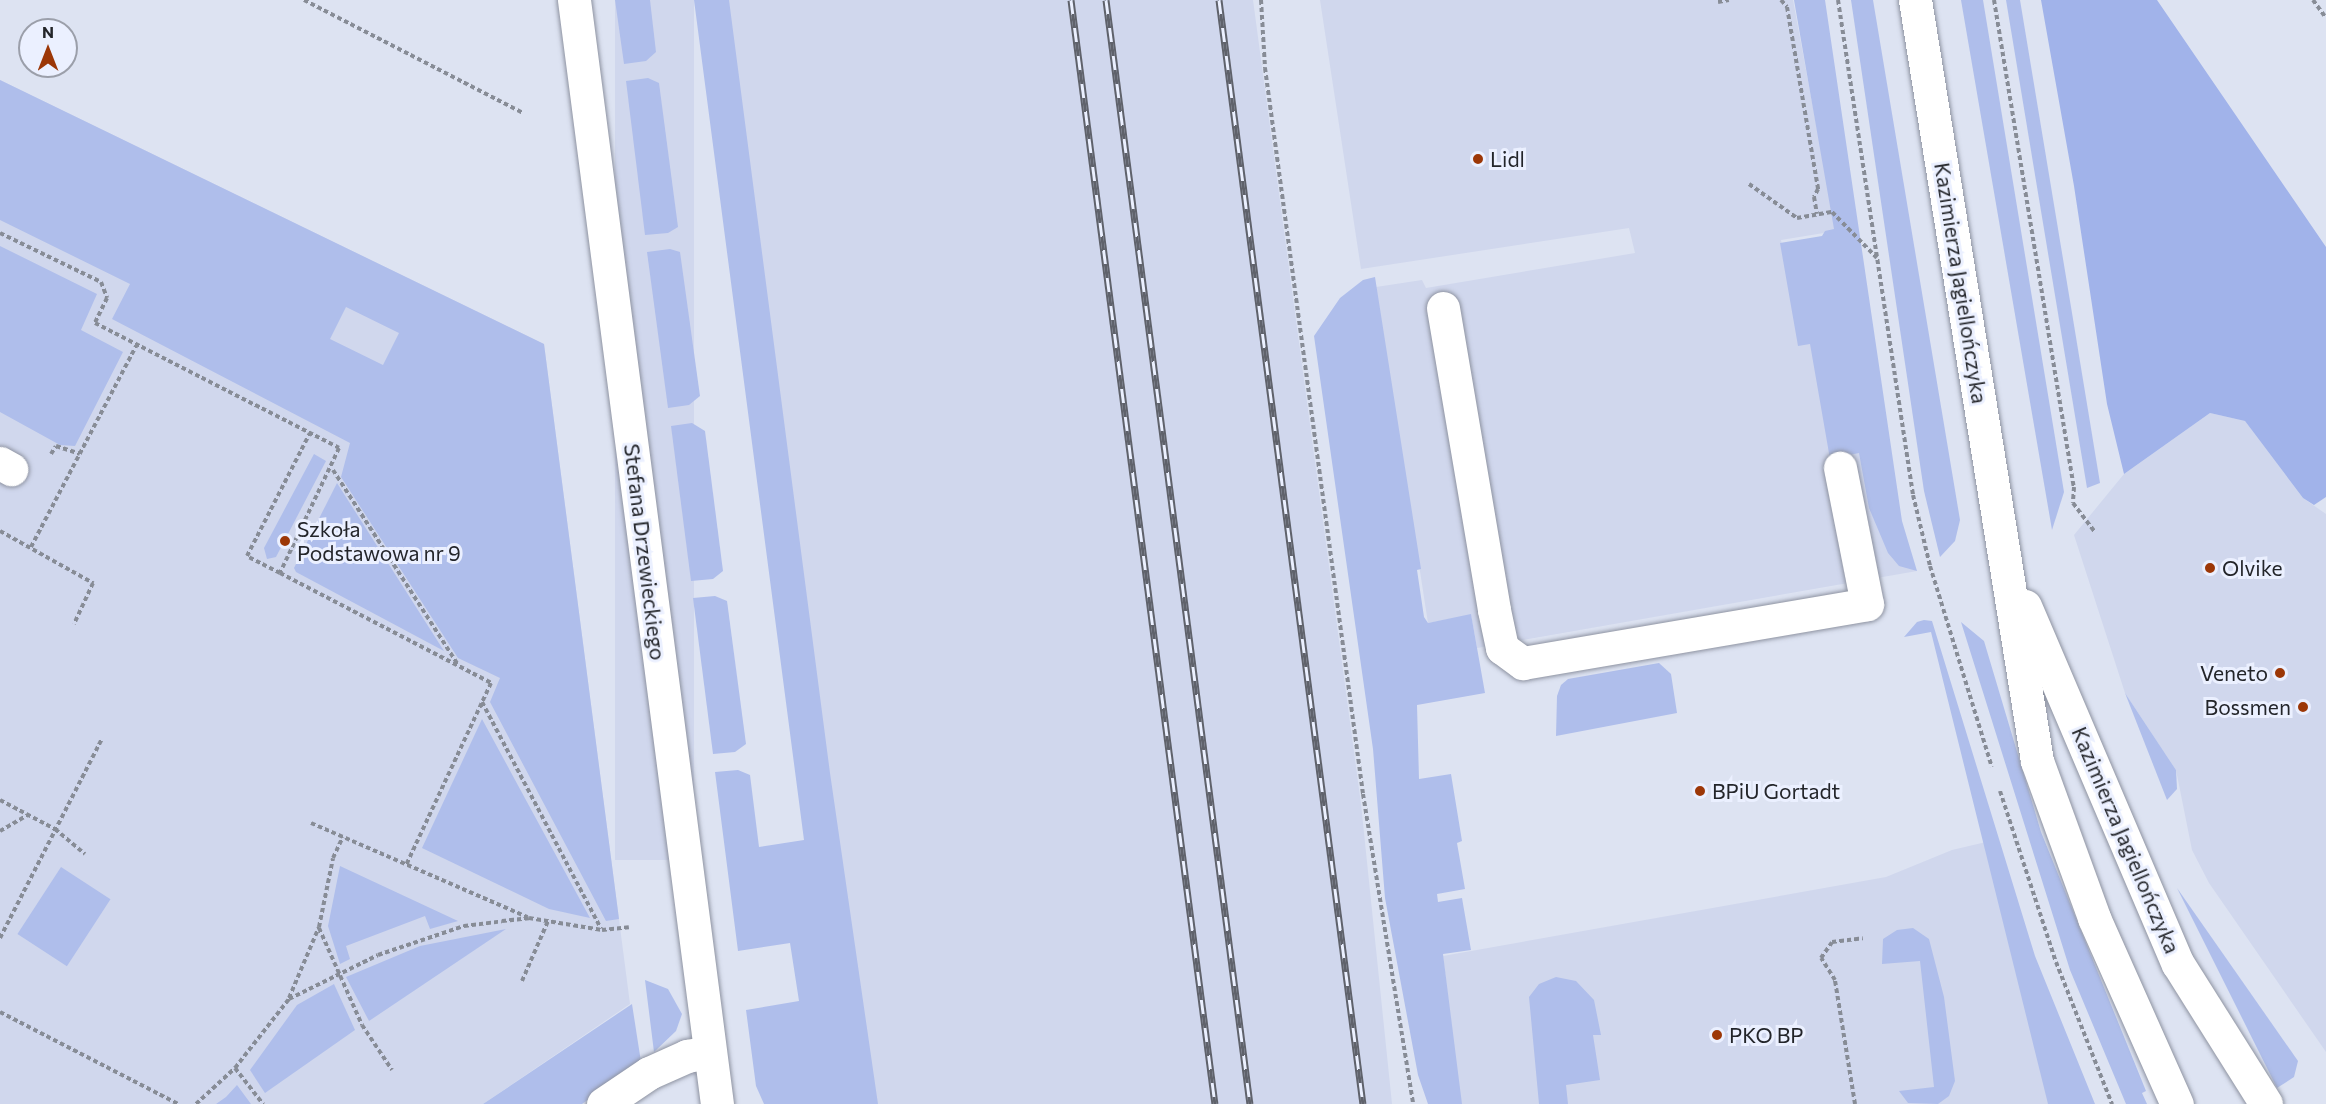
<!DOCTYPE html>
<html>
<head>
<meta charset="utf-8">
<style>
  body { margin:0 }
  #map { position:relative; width:2326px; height:1104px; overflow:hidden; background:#dde3f2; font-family:Commissioner,sans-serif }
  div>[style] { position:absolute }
  .built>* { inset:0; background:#d0d7ed; transform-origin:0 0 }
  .green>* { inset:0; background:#afbeeb; transform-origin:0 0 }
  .forest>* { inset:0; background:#a1b3ea }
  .path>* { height:4px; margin-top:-2px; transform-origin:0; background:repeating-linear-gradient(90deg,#878c96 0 4.5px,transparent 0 7.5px) }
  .roads { filter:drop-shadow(0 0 2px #8e93a1) drop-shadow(0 0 2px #8e93a1) }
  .minor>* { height:33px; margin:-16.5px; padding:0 16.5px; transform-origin:16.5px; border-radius:16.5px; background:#fff }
  .major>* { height:33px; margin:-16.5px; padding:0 16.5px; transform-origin:16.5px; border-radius:16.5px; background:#fff }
  .rail>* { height:7px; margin-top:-3.5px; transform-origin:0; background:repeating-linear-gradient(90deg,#ebf0ff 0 14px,#5f626b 0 28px); box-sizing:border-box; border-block:2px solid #5f626b }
  .dots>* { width:16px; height:16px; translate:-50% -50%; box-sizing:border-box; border:3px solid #ebf0ff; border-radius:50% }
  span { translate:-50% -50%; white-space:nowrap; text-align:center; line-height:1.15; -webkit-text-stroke:6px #ebf0ff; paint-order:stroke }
  .poi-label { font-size:21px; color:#23252a }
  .left { translate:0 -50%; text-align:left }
  .right { translate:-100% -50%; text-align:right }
  .street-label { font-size:21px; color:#23252a }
  .north { position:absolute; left:18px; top:18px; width:60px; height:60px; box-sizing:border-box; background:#ebf0ff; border:2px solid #9b9faa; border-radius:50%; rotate:0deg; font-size:16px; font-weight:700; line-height:24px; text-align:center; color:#23252a }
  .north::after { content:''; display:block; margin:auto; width:21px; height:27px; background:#9c3707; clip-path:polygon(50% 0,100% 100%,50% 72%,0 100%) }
</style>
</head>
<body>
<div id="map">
  <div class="built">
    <div style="left:615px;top:0;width:79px;height:860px"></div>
    <div style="clip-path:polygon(716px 0,1253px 0,1361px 804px,1392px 1104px,849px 1104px)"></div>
    <div style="clip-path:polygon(1320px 0,1793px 0,1836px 231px,1781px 240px,1799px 343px,1810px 342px,1860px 451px,1893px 559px,1917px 571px,1477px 648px,1471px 615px,1428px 623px,1376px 287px,1422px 280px,1426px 288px,1635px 253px,1629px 228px,1361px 269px)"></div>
    <div style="clip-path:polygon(0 80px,544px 344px,630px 1004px,483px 1104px,0 1104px)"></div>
    <div style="clip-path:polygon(2210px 413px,2245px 421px,2303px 498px,2326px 514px,2326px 1052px,2209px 883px,2192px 850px,2176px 770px,2125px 693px,2074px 535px,2124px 474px)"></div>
    <div style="clip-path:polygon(1986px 842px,2052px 1104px,1461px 1104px,1443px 956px,1886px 877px,1952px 850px)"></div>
  </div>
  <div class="green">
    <div style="clip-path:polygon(615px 0,650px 0,656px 52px,646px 61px,624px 64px)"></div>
    <div style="clip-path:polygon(694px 0,729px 0,830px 773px,878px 1104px,764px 1104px,756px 1086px,746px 1010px,799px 1001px,790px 943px,738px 951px,715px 772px,738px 770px,750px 775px,759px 847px,804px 840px)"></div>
    <div style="clip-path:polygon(1794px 0,1825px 0,1902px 521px,1917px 571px,1899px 566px,1888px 553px,1869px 508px,1859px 453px,1830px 459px,1810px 344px,1798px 346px,1780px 243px,1822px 236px,1825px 231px,1834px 229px)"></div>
    <div style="clip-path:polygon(1851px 0,1873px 0,1960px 520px,1955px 541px,1940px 557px,1924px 491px)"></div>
    <div style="clip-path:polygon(1961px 0,1983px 0,2064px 492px,2052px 530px)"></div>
    <div style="clip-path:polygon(2006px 0,2020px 0,2072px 313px,2100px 483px,2087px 488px)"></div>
    <div style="clip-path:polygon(648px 78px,659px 83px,678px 227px,668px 233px,645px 235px,626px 81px)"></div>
    <div style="clip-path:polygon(evenodd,0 80px,544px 344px,619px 919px,606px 921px,490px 702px,500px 678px,458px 658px,341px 477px,350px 443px,112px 319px,130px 284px,0 220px,0 80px,346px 307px,399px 333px,383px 365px,330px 339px,346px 307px)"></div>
    <div style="clip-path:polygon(0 246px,97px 294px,81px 330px,123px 352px,75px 446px,60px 445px,0 412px)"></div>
    <div style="clip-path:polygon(670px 249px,680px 252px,700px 396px,689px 405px,668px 408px,647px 252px)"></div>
    <div style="clip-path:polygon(1375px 277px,1421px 569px,1417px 570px,1424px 617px,1428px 623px,1471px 614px,1485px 693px,1417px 705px,1419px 779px,1451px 774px,1462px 841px,1457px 843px,1465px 889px,1437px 894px,1438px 902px,1462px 898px,1471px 950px,1443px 954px,1462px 1104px,1428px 1104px,1418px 1075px,1385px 898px,1373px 749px,1314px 336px,1340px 298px,1363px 280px)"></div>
    <div style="clip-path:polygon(692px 423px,705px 431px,723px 571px,713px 579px,691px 581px,671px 426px)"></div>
    <div style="clip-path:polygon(314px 454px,326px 461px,276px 557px,267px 559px,264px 548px)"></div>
    <div style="clip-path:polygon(337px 483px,444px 651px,296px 572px,294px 568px)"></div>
    <div style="clip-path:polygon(715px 596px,727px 601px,746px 744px,735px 752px,713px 754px,693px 598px)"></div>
    <div style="clip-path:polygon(1924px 620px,1932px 621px,2035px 956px,2095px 1104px,2048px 1104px,1931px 632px,1904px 637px,1917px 622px)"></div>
    <div style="clip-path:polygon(1961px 622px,1984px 641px,2041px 832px,2146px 1091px,2142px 1093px,2147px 1104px,2126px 1104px,2070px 970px)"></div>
    <div style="clip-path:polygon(1659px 663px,1671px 674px,1677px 713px,1556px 736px,1557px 696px,1561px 685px,1568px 679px)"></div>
    <div style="clip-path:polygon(2125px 693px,2176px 770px,2177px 789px,2167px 800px)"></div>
    <div style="clip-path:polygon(482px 719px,590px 918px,549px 909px,422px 848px)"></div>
    <div style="clip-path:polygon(340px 866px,458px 921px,430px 929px,425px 916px,346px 946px,350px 959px,340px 964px,328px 926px)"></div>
    <div style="left:61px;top:867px;width:59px;height:80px;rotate:33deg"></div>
    <div style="clip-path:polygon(2177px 888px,2298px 1061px,2294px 1077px,2277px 1088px)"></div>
    <div style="clip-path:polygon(1913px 928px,1929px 939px,1944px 997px,1955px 1081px,1949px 1096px,1938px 1104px,1908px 1103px,1899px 1091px,1934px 1087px,1920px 961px,1882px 964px,1883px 939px,1897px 930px)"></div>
    <div style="clip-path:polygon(506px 929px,369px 1021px,346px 977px,420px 946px)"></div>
    <div style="clip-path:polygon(1556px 977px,1576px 981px,1594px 1000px,1601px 1035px,1593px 1035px,1600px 1080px,1566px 1085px,1568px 1104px,1539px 1104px,1529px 997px,1539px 984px)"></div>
    <div style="clip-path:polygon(645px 980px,668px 989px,682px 1014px,676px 1031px,654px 1052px)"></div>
    <div style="clip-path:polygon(334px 984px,355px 1030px,265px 1093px,250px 1070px,297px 1005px)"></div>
    <div style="clip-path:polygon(632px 1004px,641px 1062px,582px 1104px,483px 1104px)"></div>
    <div style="clip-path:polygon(237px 1085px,251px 1104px,216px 1104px,226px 1097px)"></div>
  </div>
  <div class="forest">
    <div style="clip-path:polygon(2041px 0,2157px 0,2326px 247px,2326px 497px,2314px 505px,2303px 498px,2245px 421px,2210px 413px,2124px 474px,2107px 404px,2074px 186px)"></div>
  </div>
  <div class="path">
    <div style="left:304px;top:0;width:246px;rotate:27.3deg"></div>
    <div style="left:1261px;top:0;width:68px;rotate:86.6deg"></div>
    <div style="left:1265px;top:68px;width:733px;rotate:82.31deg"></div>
    <div style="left:1363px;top:794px;width:314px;rotate:80.8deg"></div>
    <div style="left:1781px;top:0;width:9px;rotate:49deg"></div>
    <div style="left:1787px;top:7px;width:185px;rotate:80.3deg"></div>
    <div style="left:1818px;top:189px;width:9px;rotate:117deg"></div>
    <div style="left:1814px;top:197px;width:17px;rotate:80deg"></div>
    <div style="left:1838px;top:0;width:501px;rotate:81.38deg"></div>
    <div style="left:1913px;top:495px;width:73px;rotate:76.5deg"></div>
    <div style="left:1930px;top:566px;width:210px;rotate:72.9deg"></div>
    <div style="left:1994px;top:0;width:494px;rotate:80.7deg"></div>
    <div style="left:2074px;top:487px;width:16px;rotate:94deg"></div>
    <div style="left:2073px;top:503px;width:36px;rotate:53deg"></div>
    <div style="left:2313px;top:0;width:22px;rotate:54deg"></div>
    <div style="left:1718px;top:2px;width:11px;rotate:-10deg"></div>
    <div style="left:1749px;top:184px;width:59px;rotate:35.3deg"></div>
    <div style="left:1797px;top:218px;width:36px;rotate:-10deg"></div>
    <div style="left:1832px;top:212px;width:64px;rotate:45.6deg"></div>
    <div style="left:0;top:233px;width:112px;rotate:25.9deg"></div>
    <div style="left:101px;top:282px;width:17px;rotate:69deg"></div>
    <div style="left:107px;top:298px;width:28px;rotate:116deg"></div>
    <div style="left:95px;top:323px;width:274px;rotate:27.1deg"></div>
    <div style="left:339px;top:448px;width:138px;rotate:115.3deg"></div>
    <div style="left:280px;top:573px;width:238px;rotate:27.5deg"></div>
    <div style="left:491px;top:683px;width:201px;rotate:115deg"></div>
    <div style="left:51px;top:454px;width:9px;rotate:-58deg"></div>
    <div style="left:56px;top:446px;width:25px;rotate:18deg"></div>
    <div style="left:333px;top:470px;width:232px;rotate:57.3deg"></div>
    <div style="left:0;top:531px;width:107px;rotate:29.2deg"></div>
    <div style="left:93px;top:583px;width:45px;rotate:114.9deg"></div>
    <div style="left:31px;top:547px;width:227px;rotate:-62.4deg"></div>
    <div style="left:280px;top:573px;width:37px;rotate:-153deg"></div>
    <div style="left:247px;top:556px;width:138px;rotate:-62.9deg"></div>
    <div style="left:482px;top:702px;width:256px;rotate:62.3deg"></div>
    <div style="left:2000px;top:791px;width:180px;rotate:71.9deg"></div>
    <div style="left:2056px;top:962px;width:153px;rotate:68.5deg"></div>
    <div style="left:0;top:800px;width:62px;rotate:27.8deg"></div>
    <div style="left:55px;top:829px;width:39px;rotate:40deg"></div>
    <div style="left:311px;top:823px;width:236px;rotate:23.5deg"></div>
    <div style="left:0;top:831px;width:32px;rotate:-30deg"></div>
    <div style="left:319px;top:928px;width:106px;rotate:66.1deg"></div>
    <div style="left:362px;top:1025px;width:54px;rotate:56.3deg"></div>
    <div style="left:0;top:938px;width:224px;rotate:-62.9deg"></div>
    <div style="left:522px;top:981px;width:65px;rotate:-66.6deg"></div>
    <div style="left:289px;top:998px;width:77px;rotate:-67.1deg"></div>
    <div style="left:319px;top:927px;width:70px;rotate:-78.5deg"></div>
    <div style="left:333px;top:858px;width:23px;rotate:-65deg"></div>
    <div style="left:0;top:1012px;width:200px;rotate:27.3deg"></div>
    <div style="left:235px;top:1068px;width:46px;rotate:52.1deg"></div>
    <div style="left:196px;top:1104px;width:53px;rotate:-42.7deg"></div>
    <div style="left:235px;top:1068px;width:88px;rotate:-52deg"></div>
    <div style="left:289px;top:999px;width:99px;rotate:-26.3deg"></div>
    <div style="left:378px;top:955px;width:91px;rotate:-18.6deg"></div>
    <div style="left:464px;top:926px;width:38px;rotate:-7deg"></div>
    <div style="left:502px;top:921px;width:27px;rotate:-6deg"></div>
    <div style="left:529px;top:918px;width:74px;rotate:9.3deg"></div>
    <div style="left:602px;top:930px;width:27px;rotate:-6deg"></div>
    <div style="left:1855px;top:1104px;width:126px;rotate:-99.2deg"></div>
    <div style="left:1835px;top:980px;width:26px;rotate:-122deg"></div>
    <div style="left:1821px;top:958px;width:19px;rotate:-55deg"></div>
    <div style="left:1832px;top:942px;width:31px;rotate:-7deg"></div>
  </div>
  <div class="roads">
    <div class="minor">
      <div style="left:574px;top:0;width:1113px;rotate:82.62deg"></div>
      <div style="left:1443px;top:308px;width:306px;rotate:80.4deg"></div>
      <div style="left:1494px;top:610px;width:39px;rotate:78deg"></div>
      <div style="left:1502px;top:648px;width:26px;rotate:36deg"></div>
      <div style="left:1523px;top:663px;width:349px;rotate:-9.7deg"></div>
      <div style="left:1867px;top:604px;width:139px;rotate:-101.2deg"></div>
      <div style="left:0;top:463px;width:13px;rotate:29deg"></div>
      <div style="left:603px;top:1104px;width:55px;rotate:-34deg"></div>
      <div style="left:649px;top:1073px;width:42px;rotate:-24.1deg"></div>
      <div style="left:687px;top:1056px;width:23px;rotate:-10deg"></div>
    </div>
    <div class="major">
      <div style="left:1915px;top:0;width:771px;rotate:80.89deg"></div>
      <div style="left:2037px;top:761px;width:167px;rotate:70deg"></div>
      <div style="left:2094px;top:918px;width:204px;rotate:66deg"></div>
      <div style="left:2025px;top:606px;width:389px;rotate:66.9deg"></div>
      <div style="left:2178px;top:964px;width:165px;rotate:57.8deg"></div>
    </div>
  </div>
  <div class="rail">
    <div style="left:1071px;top:0;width:1113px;rotate:82.57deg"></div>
    <div style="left:1106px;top:0;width:1113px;rotate:82.57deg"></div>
    <div style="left:1219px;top:0;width:1113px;rotate:82.57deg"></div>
  </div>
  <div class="dots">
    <div style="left:1478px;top:159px;background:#9c3707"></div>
    <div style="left:285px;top:541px;background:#9c3707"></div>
    <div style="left:2210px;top:568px;background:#9c3707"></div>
    <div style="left:2280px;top:673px;background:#9c3707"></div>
    <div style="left:2303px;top:707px;background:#9c3707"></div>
    <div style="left:1700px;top:791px;background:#9c3707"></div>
    <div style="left:1717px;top:1035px;background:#9c3707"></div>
  </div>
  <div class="poi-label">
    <span class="left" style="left:1490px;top:159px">Lidl</span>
    <span class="left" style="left:297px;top:541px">Szkoła<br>Podstawowa nr 9</span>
    <span class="left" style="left:2222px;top:568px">Olvike</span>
    <span class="right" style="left:2268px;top:673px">Veneto</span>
    <span class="right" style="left:2291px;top:707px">Bossmen</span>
    <span class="left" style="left:1712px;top:791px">BPiU Gortadt</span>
    <span class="left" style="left:1729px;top:1035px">PKO BP</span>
  </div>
  <div class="street-label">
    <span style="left:1961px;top:283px;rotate:81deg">Kazimierza Jagiellończyka</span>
    <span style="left:645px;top:552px;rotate:83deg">Stefana Drzewieckiego</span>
    <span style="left:2126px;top:840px;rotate:67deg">Kazimierza Jagiellończyka</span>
  </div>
  <div class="north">N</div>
</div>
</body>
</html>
